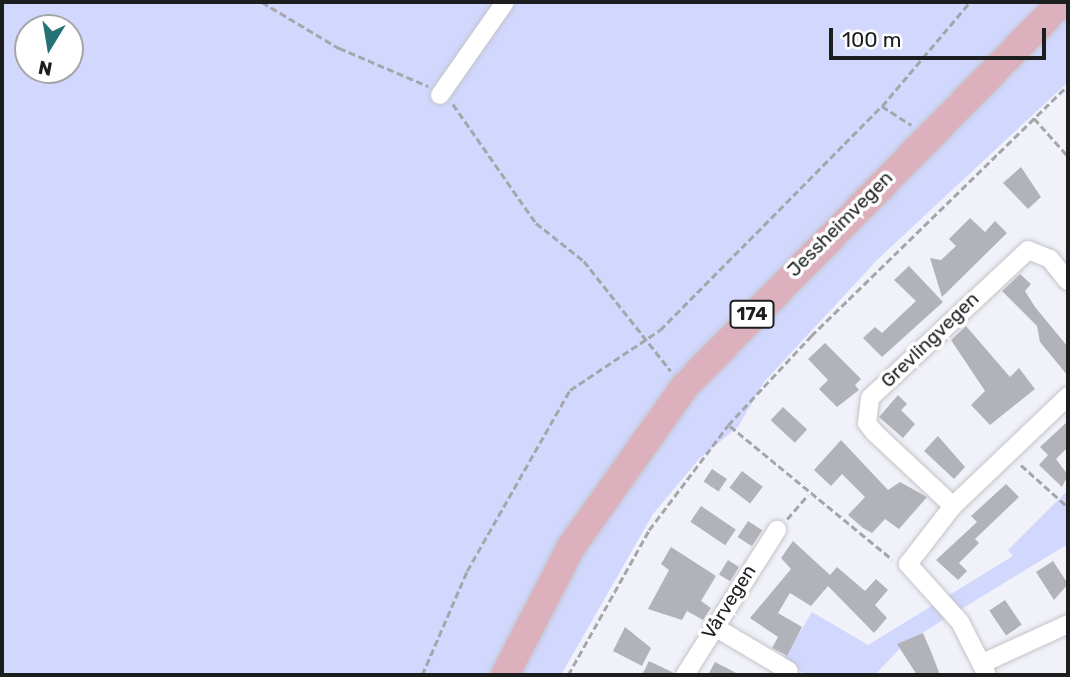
<!DOCTYPE html>
<html>
<head>
<meta charset="utf-8">
<style>
  body { margin:0 }
  #map { position:relative; width:1070px; height:677px; overflow:hidden; background:#f1f2f9; font-family:Rubik,sans-serif }
  div>[style] { position:absolute }
  .green>* { inset:0; background:#d1d7fd }
  .building>* { inset:0; background:#b2b3b9; transform-origin:0 0 }
  .path>* { height:2.5px; margin-top:-1.25px; transform-origin:0; background:repeating-linear-gradient(90deg,#a5a6ab 0 7px,transparent 0 10.5px) }
  .roads { filter:drop-shadow(0 0 2px #c3c4ca) drop-shadow(0 0 2px #c3c4ca) }
  .minor>* { height:18px; margin:-9px; padding:0 9px; transform-origin:9px; border-radius:9px; background:#fff }
  .primary>* { height:28px; margin:-14px; padding:0 14px; transform-origin:14px; border-radius:14px; background:#ddb0bd }
  span { translate:-50% -50%; white-space:nowrap; text-align:center; line-height:1.15; -webkit-text-stroke:7px #fff; paint-order:stroke }
  .shield-label span { padding:2px 5px; background:#fff; border:2px solid; border-radius:5px; -webkit-text-stroke-width:0 }
  .shield-label { font-size:18px; color:#1c1d1f; font-weight:700 }
  .street-label { font-size:19px; color:#1c1d1f }
  .frame { position:absolute; inset:0; border:4px solid #1c1d1f; pointer-events:none }
  .north { position:absolute; left:14px; top:14px; width:70px; height:70px; box-sizing:border-box; background:#fff; border:2px solid #a4a5a5; border-radius:50%; rotate:191deg; font-size:19px; font-weight:700; line-height:28px; text-align:center; color:#1c1d1f }
  .north::after { content:''; display:block; margin:auto; width:24px; height:32px; background:#277277; clip-path:polygon(50% 0,100% 100%,50% 72%,0 100%) }
  .scale { position:absolute; left:829px; top:28px; width:217px; height:32px; box-sizing:border-box; border:4px solid #1c1d1f; border-top:0; padding-left:9px; font-size:21px; line-height:24px; white-space:nowrap; color:#1c1d1f; -webkit-text-stroke:5px #fff; paint-order:stroke }
</style>
</head>
<body>
<div id="map">
  <div class="green">
    <div style="clip-path:polygon(evenodd,2px 2px,1068px 2px,1068px 82px,878px 259px,764px 382px,738px 427px,700px 458px,653px 514px,561px 675px,2px 675px,2px 2px,28px 28px,70px 28px,70px 70px,28px 70px,28px 28px)"></div>
    <div style="clip-path:polygon(1068px 490px,1068px 544px,904px 644px,875px 675px,806px 675px,783px 660px,812px 612px,868px 645px,1013px 556px,1008px 550px)"></div>
  </div>
  <div class="building">
    <div style="clip-path:polygon(1021px 167px,1041px 197px,1028px 209px,1003px 183px)"></div>
    <div style="clip-path:polygon(970px 218px,985px 232px,995px 221px,1007px 233px,942px 297px,930px 258px,941px 260px,956px 246px,949px 239px)"></div>
    <div style="clip-path:polygon(909px 266px,943px 302px,882px 357px,863px 338px,875px 327px,882px 333px,916px 301px,894px 280px)"></div>
    <div style="clip-path:polygon(1020px 274px,1031px 284px,1025px 291px,1035px 307px,1068px 347px,1068px 376px,1040px 342px,1037px 326px,1002px 291px)"></div>
    <div style="clip-path:polygon(966px 326px,1010px 377px,1019px 368px,1035px 389px,990px 425px,971px 405px,985px 391px,951px 340px)"></div>
    <div style="clip-path:polygon(825px 343px,861px 379px,855px 385px,859px 390px,837px 407px,819px 389px,828px 380px,808px 359px)"></div>
    <div style="clip-path:polygon(898px 395px,907px 404px,901px 410px,915px 424px,903px 438px,879px 417px)"></div>
    <div style="left:783px;top:407px;width:33px;height:18px;rotate:43deg"></div>
    <div style="clip-path:polygon(1068px 421px,1068px 447px,1056px 459px,1068px 475px,1062px 487px,1039px 465px,1048px 455px,1040px 447px)"></div>
    <div style="clip-path:polygon(938px 436px,965px 467px,954px 479px,924px 451px)"></div>
    <div style="clip-path:polygon(841px 440px,888px 490px,900px 482px,927px 497px,899px 529px,885px 519px,872px 533px,863px 528px,848px 515px,865px 497px,842px 474px,831px 486px,814px 470px)"></div>
    <div style="left:712px;top:469px;width:18px;height:15px;rotate:34deg"></div>
    <div style="left:742px;top:471px;width:26px;height:21px;rotate:37deg"></div>
    <div style="clip-path:polygon(1006px 484px,1019px 497px,975px 539px,979px 543px,959px 563px,967px 571px,958px 580px,936px 560px,977px 522px,971px 516px)"></div>
    <div style="left:701px;top:506px;width:42px;height:19px;rotate:34deg"></div>
    <div style="left:748px;top:521px;width:17px;height:19px;rotate:33deg"></div>
    <div style="clip-path:polygon(793px 541px,830px 575px,837px 567px,865px 591px,876px 579px,888px 590px,875px 605px,887px 618px,874px 633px,828px 586px,811px 606px,790px 593px,778px 613px,802px 627px,787px 656px,772px 648px,778px 637px,750px 618px,791px 569px,781px 558px)"></div>
    <div style="clip-path:polygon(671px 547px,716px 576px,701px 601px,711px 608px,703px 620px,687px 611px,682px 620px,648px 609px,669px 570px,661px 564px)"></div>
    <div style="left:728px;top:560px;width:13px;height:17px;rotate:32deg"></div>
    <div style="clip-path:polygon(1053px 561px,1068px 584px,1054px 600px,1036px 572px)"></div>
    <div style="left:1005px;top:600px;width:30px;height:19px;rotate:56deg"></div>
    <div style="clip-path:polygon(625px 627px,651px 648px,642px 666px,613px 651px)"></div>
    <div style="clip-path:polygon(923px 633px,932px 654px,940px 675px,917px 675px,897px 644px)"></div>
    <div style="clip-path:polygon(649px 661px,674px 673px,674px 675px,642px 675px)"></div>
    <div style="clip-path:polygon(715px 662px,740px 675px,708px 675px)"></div>
  </div>
  <div class="path">
    <div style="left:262px;top:2px;width:90px;rotate:30.9deg"></div>
    <div style="left:339px;top:48px;width:97px;rotate:23.1deg"></div>
    <div style="left:453px;top:104px;width:145px;rotate:55.1deg"></div>
    <div style="left:536px;top:223px;width:61px;rotate:38.4deg"></div>
    <div style="left:584px;top:261px;width:140px;rotate:51.7deg"></div>
    <div style="left:882px;top:106px;width:35px;rotate:33deg"></div>
    <div style="left:1034px;top:118px;width:51px;rotate:48.2deg"></div>
    <div style="left:730px;top:426px;width:210px;rotate:39.4deg"></div>
    <div style="left:1021px;top:465px;width:63px;rotate:41.8deg"></div>
    <div style="left:787px;top:519px;width:32px;rotate:-49deg"></div>
    <div style="left:422px;top:675px;width:113px;rotate:-66.6deg"></div>
    <div style="left:467px;top:571px;width:208px;rotate:-60.4deg"></div>
    <div style="left:570px;top:390px;width:108px;rotate:-33.7deg"></div>
    <div style="left:660px;top:330px;width:315px;rotate:-45.3deg"></div>
    <div style="left:882px;top:106px;width:136px;rotate:-49.8deg"></div>
    <div style="left:568px;top:675px;width:166px;rotate:-60.8deg"></div>
    <div style="left:649px;top:530px;width:131px;rotate:-53deg"></div>
    <div style="left:728px;top:425px;width:122px;rotate:-47deg"></div>
    <div style="left:811px;top:336px;width:359px;rotate:-44.3deg"></div>
  </div>
  <div class="roads">
    <div class="minor">
      <div style="left:440px;top:95px;width:113px;rotate:-55deg"></div>
      <div style="left:953px;top:506px;width:108px;rotate:-136.9deg"></div>
      <div style="left:874px;top:432px;width:11px;rotate:-128deg"></div>
      <div style="left:867px;top:423px;width:25px;rotate:-83deg"></div>
      <div style="left:870px;top:398px;width:216px;rotate:-43.1deg"></div>
      <div style="left:1028px;top:250px;width:24px;rotate:22deg"></div>
      <div style="left:1050px;top:259px;width:28px;rotate:51deg"></div>
      <div style="left:713px;top:626px;width:88px;rotate:30.6deg"></div>
      <div style="left:983px;top:663px;width:94px;rotate:-24.6deg"></div>
      <div style="left:685px;top:675px;width:172px;rotate:-57.6deg"></div>
      <div style="left:987px;top:675px;width:59px;rotate:-117deg"></div>
      <div style="left:960px;top:622px;width:78px;rotate:-131.9deg"></div>
      <div style="left:908px;top:564px;width:73px;rotate:-52.2deg"></div>
      <div style="left:953px;top:506px;width:159px;rotate:-43.7deg"></div>
    </div>
    <div class="primary">
      <div style="left:505px;top:675px;width:144px;rotate:-62.7deg"></div>
      <div style="left:571px;top:547px;width:197px;rotate:-54.7deg"></div>
      <div style="left:685px;top:386px;width:538px;rotate:-45.53deg"></div>
    </div>
  </div>
  <div class="shield-label">
    <span style="left:752px;top:314px">174</span>
  </div>
  <div class="street-label">
    <span style="left:840px;top:224px;rotate:-45deg">Jessheimvegen</span>
    <span style="left:930px;top:340px;rotate:-44deg">Grevlingvegen</span>
    <span style="left:729px;top:602px;rotate:-58deg">Vårvegen</span>
  </div>
  <div class="frame"></div>
  <div class="north">N</div>
  <div class="scale">100 m</div>
</div>
</body>
</html>
